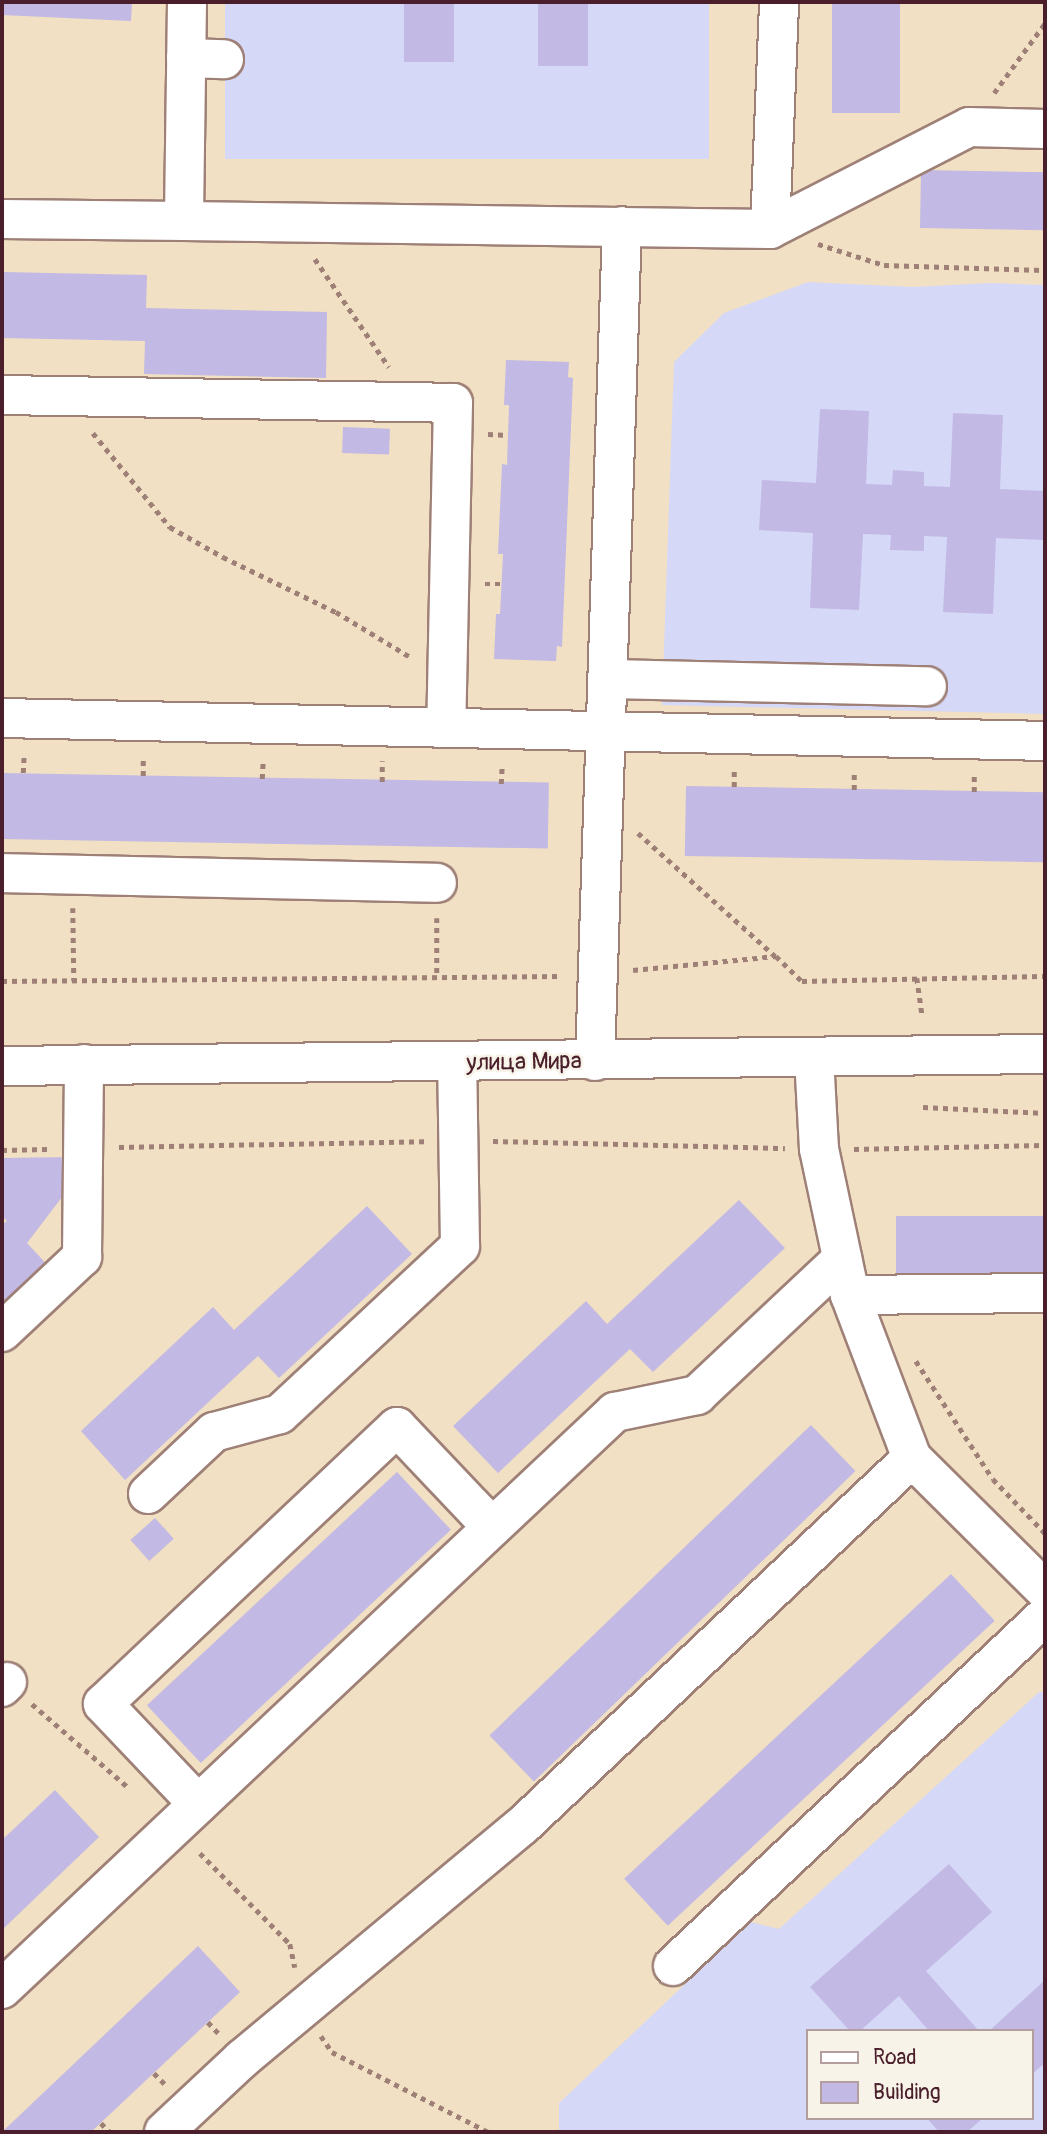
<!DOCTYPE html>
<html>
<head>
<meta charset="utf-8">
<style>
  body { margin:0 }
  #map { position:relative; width:1047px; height:2134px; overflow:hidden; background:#f1e0c3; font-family:Pangolin,sans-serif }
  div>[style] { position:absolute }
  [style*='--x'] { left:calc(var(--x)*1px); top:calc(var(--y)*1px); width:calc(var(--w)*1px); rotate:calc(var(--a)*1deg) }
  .built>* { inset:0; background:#d6d8f8; transform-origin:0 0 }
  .building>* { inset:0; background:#c2b9e4; transform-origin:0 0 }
  .path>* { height:4.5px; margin-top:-2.25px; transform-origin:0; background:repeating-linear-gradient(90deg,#9e8077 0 5px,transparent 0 10px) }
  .roads { filter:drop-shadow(2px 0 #9e8077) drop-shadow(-2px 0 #9e8077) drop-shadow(0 2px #9e8077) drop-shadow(0 -2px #9e8077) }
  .minor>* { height:38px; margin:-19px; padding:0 19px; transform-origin:19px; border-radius:19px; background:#fff }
  .major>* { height:38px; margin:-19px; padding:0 19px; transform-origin:19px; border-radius:19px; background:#fff }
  span { translate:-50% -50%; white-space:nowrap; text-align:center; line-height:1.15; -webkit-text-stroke:5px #f7f3e8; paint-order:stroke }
  .street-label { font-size:24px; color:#4a1f2b }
  .frame { position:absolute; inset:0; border:4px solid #4a1f2b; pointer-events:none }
  .legend { position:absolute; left:806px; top:2029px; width:228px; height:91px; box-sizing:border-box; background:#f7f3e8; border:2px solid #b29e9c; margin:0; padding:9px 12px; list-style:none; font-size:21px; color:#4a1f2b }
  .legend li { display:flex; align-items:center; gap:14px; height:35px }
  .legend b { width:35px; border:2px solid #b29e9c }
</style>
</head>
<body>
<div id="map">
  <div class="built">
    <div style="left:225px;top:2px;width:484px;height:157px"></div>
    <div style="clip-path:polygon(808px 282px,913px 287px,990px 283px,1045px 285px,1045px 714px,662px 705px,674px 362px,724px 313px)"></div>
    <div style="clip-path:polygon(evenodd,1039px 1692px,1045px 1692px,1045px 2132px,559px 2132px,559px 2103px,751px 1922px,779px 1929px,1039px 1692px,807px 2031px,1031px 2031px,1031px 2118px,807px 2118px,807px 2031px)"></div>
  </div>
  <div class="building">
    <div style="clip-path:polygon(2px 2px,132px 2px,131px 21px,2px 15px)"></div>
    <div style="left:404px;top:2px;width:50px;height:60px"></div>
    <div style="left:538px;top:2px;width:50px;height:64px"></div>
    <div style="left:832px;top:2px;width:68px;height:111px"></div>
    <div style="left:921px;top:170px;width:124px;height:58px;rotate:1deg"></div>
    <div style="clip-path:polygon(2px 272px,147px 275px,146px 308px,327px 312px,326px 378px,144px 374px,145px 341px,2px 338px)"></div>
    <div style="clip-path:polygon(506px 360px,569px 362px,568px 377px,573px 378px,562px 647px,557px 646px,556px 661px,494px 659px,496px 614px,500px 614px,503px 554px,498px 554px,502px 464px,507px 465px,509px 405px,504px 405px)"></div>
    <div style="clip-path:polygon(820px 409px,869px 411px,866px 484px,892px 485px,893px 470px,924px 472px,924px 486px,950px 487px,953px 413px,1003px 415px,1000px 489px,1045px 491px,1045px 540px,996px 538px,993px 614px,943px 612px,947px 537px,924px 536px,924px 551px,890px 550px,891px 535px,863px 534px,859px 610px,810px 608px,813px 533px,759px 530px,762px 480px,816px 483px)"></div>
    <div style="left:343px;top:427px;width:47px;height:26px;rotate:2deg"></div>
    <div style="left:2px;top:773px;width:547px;height:66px;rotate:1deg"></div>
    <div style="left:686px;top:786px;width:359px;height:70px;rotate:1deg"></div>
    <div style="clip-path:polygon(76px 1157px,66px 1192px,27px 1243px,52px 1270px,2px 1316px,2px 1225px,7px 1221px,2px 1216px,2px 1158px)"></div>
    <div style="clip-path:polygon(739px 1200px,785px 1248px,653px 1372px,630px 1349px,498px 1473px,453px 1426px,586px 1301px,607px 1324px)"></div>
    <div style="clip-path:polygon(367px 1206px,412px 1254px,279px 1378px,258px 1356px,125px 1480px,81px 1431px,213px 1307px,234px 1330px)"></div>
    <div style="left:1045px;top:1216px;width:63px;height:149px;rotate:90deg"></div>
    <div style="left:811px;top:1425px;width:64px;height:447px;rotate:46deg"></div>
    <div style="left:397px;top:1472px;width:79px;height:342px;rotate:47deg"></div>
    <div style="left:155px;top:1518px;width:28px;height:33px;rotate:48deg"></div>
    <div style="left:951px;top:1574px;width:64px;height:447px;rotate:47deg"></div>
    <div style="clip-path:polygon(55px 1790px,99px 1837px,2px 1930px,2px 1840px)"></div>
    <div style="clip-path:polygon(949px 1864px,992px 1912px,926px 1971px,979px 2031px,929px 2031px,899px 1996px,860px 2031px,850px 2031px,810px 1987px)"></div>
    <div style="clip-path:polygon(198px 1946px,240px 1992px,91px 2132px,2px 2132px)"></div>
    <div style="clip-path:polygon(1045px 1980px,1045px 2063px,1031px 2075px,1031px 2031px,989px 2031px)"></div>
    <div style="clip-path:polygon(927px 2118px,983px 2118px,967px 2132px,939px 2132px)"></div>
  </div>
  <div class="path">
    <div style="--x:994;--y:93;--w:87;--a:-53.9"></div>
    <div style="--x:818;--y:244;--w:69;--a:17.7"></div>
    <div style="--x:884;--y:265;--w:161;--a:1.8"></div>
    <div style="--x:315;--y:259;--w:131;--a:55.6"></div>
    <div style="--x:93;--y:433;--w:122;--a:50.7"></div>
    <div style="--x:170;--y:527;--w:61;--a:29.5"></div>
    <div style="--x:223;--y:557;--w:126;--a:26"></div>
    <div style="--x:336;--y:612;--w:89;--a:31.2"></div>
    <div style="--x:488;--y:434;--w:20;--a:3"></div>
    <div style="--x:485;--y:584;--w:17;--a:0"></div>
    <div style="--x:23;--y:773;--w:20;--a:-87"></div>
    <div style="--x:143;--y:776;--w:20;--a:-90"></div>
    <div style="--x:262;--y:779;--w:20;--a:-87"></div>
    <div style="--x:382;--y:782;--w:21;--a:-90"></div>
    <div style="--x:501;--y:784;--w:20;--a:-87"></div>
    <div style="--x:734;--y:787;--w:17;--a:-90"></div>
    <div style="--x:854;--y:790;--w:17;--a:-90"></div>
    <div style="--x:974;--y:792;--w:16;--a:-90"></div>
    <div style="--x:638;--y:833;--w:184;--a:41.9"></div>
    <div style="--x:73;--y:908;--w:73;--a:89.2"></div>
    <div style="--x:437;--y:918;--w:59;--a:90"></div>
    <div style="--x:633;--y:970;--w:144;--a:-5.6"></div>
    <div style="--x:776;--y:956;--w:36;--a:44"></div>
    <div style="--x:802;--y:981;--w:243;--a:-1.2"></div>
    <div style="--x:917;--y:978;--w:36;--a:82"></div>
    <div style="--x:2;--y:981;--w:560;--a:-0.51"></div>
    <div style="--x:923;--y:1107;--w:122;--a:2.8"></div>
    <div style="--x:493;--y:1141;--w:292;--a:1.4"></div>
    <div style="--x:119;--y:1147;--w:306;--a:-1.1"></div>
    <div style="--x:854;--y:1149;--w:191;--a:-1.2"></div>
    <div style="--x:2;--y:1150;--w:45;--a:-1.3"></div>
    <div style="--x:916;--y:1361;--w:141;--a:56.9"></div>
    <div style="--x:993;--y:1479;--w:75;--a:46.1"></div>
    <div style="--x:32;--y:1704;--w:128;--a:40.9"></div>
    <div style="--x:200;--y:1853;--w:128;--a:45.3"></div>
    <div style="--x:290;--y:1944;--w:24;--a:78"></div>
    <div style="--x:208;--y:2022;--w:16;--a:47"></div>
    <div style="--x:321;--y:2036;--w:19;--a:55"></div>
    <div style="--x:332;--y:2052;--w:175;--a:27.1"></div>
    <div style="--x:154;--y:2073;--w:17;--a:45"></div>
    <div style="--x:101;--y:2123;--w:13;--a:45"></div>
  </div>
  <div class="roads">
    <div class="minor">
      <div style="--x:187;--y:2;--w:219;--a:90.8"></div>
      <div style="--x:184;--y:221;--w:586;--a:0.78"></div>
      <div style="--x:770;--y:229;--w:227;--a:-87.7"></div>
      <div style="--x:186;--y:58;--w:38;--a:2"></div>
      <div style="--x:2;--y:219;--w:182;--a:0.6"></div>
      <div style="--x:770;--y:229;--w:224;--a:-27.1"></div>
      <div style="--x:969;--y:127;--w:76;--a:1.5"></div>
      <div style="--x:2;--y:395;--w:451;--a:1"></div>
      <div style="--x:453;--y:403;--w:325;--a:91.2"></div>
      <div style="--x:608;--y:679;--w:319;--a:1.3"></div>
      <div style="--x:2;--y:718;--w:1043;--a:1.26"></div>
      <div style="--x:2;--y:873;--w:435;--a:1.3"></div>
      <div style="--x:814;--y:1057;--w:92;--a:86.9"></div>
      <div style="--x:819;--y:1149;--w:149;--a:78"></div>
      <div style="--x:850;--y:1295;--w:174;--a:69.2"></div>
      <div style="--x:912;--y:1458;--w:187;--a:44.8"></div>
      <div style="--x:595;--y:1061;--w:835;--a:-88.15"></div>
      <div style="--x:850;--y:1295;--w:195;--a:-0.6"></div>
      <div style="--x:2;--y:1332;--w:110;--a:-43.2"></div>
      <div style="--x:82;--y:1257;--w:193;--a:-89.4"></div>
      <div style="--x:148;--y:1494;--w:91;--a:-43.2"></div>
      <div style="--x:214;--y:1432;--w:68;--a:-15.3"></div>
      <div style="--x:280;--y:1414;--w:246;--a:-43"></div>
      <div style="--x:460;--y:1246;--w:183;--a:-90.9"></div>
      <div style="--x:2;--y:1687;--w:7;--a:-45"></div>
      <div style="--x:198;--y:1804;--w:138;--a:-133.5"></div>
      <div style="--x:103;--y:1704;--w:404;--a:-43.3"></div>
      <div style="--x:397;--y:1427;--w:138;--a:46.5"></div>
      <div style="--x:673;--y:1966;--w:511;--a:-43.25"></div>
      <div style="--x:2;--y:1989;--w:842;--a:-43.27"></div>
      <div style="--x:615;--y:1412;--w:84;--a:-11.7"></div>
      <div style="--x:697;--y:1395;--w:199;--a:-43.2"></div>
      <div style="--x:164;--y:2132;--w:107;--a:-43.1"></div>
      <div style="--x:242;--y:2059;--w:364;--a:-39.8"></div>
      <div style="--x:522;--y:1826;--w:536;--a:-43.34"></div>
    </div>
    <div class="major">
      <div style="--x:2;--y:1066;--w:1043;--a:-0.66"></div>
    </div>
  </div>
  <div class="street-label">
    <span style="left:524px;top:1062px;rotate:-1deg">улица Мира</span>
  </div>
  <div class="frame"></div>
  <ul class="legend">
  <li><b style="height:9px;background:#fff"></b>Road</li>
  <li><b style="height:19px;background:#c2b9e4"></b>Building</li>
  </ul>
</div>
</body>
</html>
